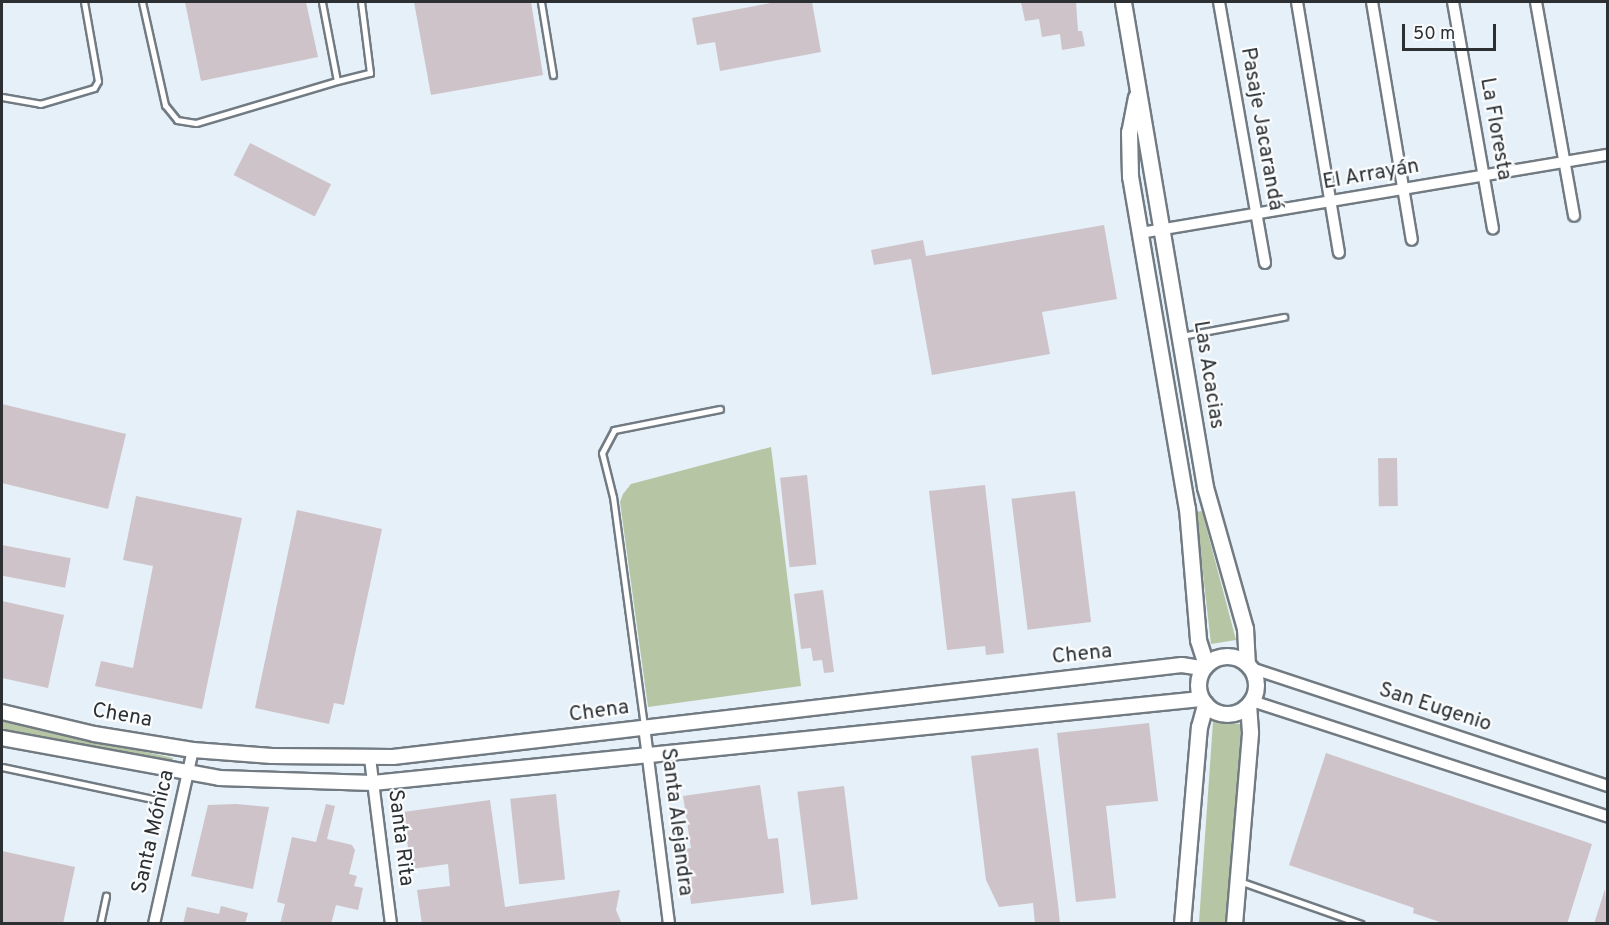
<!DOCTYPE html>
<html>
<head>
<meta charset="utf-8">
<style>
  body { margin:0 }
  #map { position:relative; width:1609px; height:925px; overflow:hidden; background:#e6f0f8; font-family:Overpass,sans-serif }
  div>[style] { position:absolute }
  [style*='--x'] { left:calc(var(--x)*1px); top:calc(var(--y)*1px); width:calc(var(--w)*1px); rotate:calc(var(--a)*1deg) }
  .green>* { inset:0; background:#b6c6a5; transform-origin:0 0 }
  .building>* { inset:0; background:#cec3c8; transform-origin:0 0 }
  .roads { filter:drop-shadow(2px 0 #727b82) drop-shadow(-2px 0 #727b82) drop-shadow(0 2px #727b82) drop-shadow(0 -2px #727b82) }
  .service>* { height:5px; margin:-2.5px; padding:0 2.5px; transform-origin:2.5px; border-radius:2.5px; background:#fff }
  .minor>* { height:10px; margin:-5px; padding:0 5px; transform-origin:5px; border-radius:5px; background:#fff }
  .tertiary>* { height:14px; margin:-7px; padding:0 7px; transform-origin:7px; border-radius:7px; background:#fff }
  .secondary>* { height:15px; margin:-7.5px; padding:0 7.5px; transform-origin:7.5px; border-radius:7.5px; background:#fff }
  .secondary>.ring { margin:-7.5px; padding:0; box-sizing:content-box; background:none; border:15px solid #fff; border-radius:50% }
  span { translate:-50% -50%; white-space:nowrap; text-align:center; line-height:1.15; -webkit-text-stroke:4.5px #fafcfd; paint-order:stroke }
  .street-label { font-size:21px; color:#2c3033 }
  .frame { position:absolute; inset:0; border:3px solid #2c3033; pointer-events:none }
  .scale { position:absolute; left:1402px; top:24px; width:94px; height:27px; box-sizing:border-box; border:3px solid #2c3033; border-top:0; padding-left:8px; font-size:18px; line-height:21px; white-space:nowrap; color:#2c3033; -webkit-text-stroke:4px #fafcfd; paint-order:stroke }
</style>
</head>
<body>
<div id="map">
  <div class="green">
    <div style="clip-path:polygon(771px 447px,801px 686px,648px 707px,620px 502px,623px 494px,631px 484px)"></div>
    <div style="clip-path:polygon(1202px 511px,1236px 640px,1211px 644px,1196px 512px)"></div>
    <div style="clip-path:polygon(2px 720px,173px 758px,171px 767px,2px 732px)"></div>
    <div style="left:1213px;top:722px;width:29px;height:203px;rotate:4deg"></div>
  </div>
  <div class="building">
    <div style="clip-path:polygon(185px 2px,306px 2px,318px 57px,201px 81px)"></div>
    <div style="clip-path:polygon(414px 2px,531px 2px,543px 75px,431px 95px)"></div>
    <div style="clip-path:polygon(776px 2px,812px 2px,821px 52px,720px 71px,715px 42px,697px 45px,692px 18px)"></div>
    <div style="clip-path:polygon(1021px 2px,1076px 2px,1078px 31px,1082px 31px,1085px 46px,1062px 50px,1060px 34px,1042px 37px,1039px 19px,1025px 21px)"></div>
    <div style="left:250px;top:143px;width:91px;height:36px;rotate:27deg"></div>
    <div style="clip-path:polygon(1104px 225px,1117px 299px,1042px 312px,1050px 354px,932px 375px,911px 259px,874px 265px,871px 250px,923px 240px,926px 256px)"></div>
    <div style="clip-path:polygon(2px 404px,126px 434px,108px 509px,2px 483px)"></div>
    <div style="left:1397px;top:458px;width:48px;height:19px;rotate:89deg"></div>
    <div style="left:807px;top:475px;width:90px;height:27px;rotate:84deg"></div>
    <div style="clip-path:polygon(985px 485px,1004px 653px,986px 655px,985px 646px,947px 650px,929px 491px)"></div>
    <div style="left:1075px;top:491px;width:132px;height:64px;rotate:83deg"></div>
    <div style="clip-path:polygon(136px 496px,242px 518px,202px 709px,95px 686px,101px 661px,133px 668px,153px 566px,123px 560px)"></div>
    <div style="clip-path:polygon(297px 510px,382px 529px,344px 705px,334px 703px,329px 724px,255px 708px)"></div>
    <div style="left:2px;top:545px;width:70px;height:30px;rotate:11deg"></div>
    <div style="clip-path:polygon(823px 590px,834px 672px,824px 673px,822px 660px,813px 661px,811px 648px,801px 649px,794px 594px)"></div>
    <div style="clip-path:polygon(2px 601px,64px 615px,48px 688px,2px 678px)"></div>
    <div style="clip-path:polygon(1149px 723px,1158px 801px,1106px 806px,1116px 898px,1076px 902px,1057px 733px)"></div>
    <div style="clip-path:polygon(1038px 748px,1058px 904px,1060px 924px,1035px 924px,1033px 903px,999px 907px,986px 880px,971px 756px)"></div>
    <div style="clip-path:polygon(1326px 753px,1592px 844px,1567px 924px,1446px 924px,1413px 913px,1414px 908px,1289px 865px)"></div>
    <div style="clip-path:polygon(760px 785px,768px 839px,778px 838px,784px 893px,691px 904px,685px 849px,691px 848px,683px 796px)"></div>
    <div style="left:844px;top:786px;width:114px;height:47px;rotate:83deg"></div>
    <div style="left:556px;top:794px;width:86px;height:46px;rotate:84deg"></div>
    <div style="clip-path:polygon(490px 800px,505px 907px,620px 890px,616px 910px,622px 924px,422px 924px,417px 890px,450px 886px,448px 864px,411px 869px,403px 812px)"></div>
    <div style="clip-path:polygon(236px 804px,269px 807px,253px 889px,191px 876px,208px 805px)"></div>
    <div style="clip-path:polygon(326px 804px,335px 806px,327px 839px,352px 845px,355px 850px,349px 874px,357px 876px,354px 886px,363px 888px,358px 910px,336px 905px,331px 924px,280px 924px,285px 904px,277px 902px,292px 837px,316px 842px)"></div>
    <div style="clip-path:polygon(2px 851px,75px 867px,63px 924px,2px 924px)"></div>
    <div style="clip-path:polygon(1605px 889px,1608px 924px,1594px 924px)"></div>
    <div style="clip-path:polygon(221px 906px,248px 913px,245px 924px,183px 924px,187px 907px,219px 914px)"></div>
  </div>
  <div class="roads">
    <div class="service">
      <div style="--x:142;--y:2;--w:106;--a:77.4"></div>
      <div style="--x:165;--y:105;--w:19;--a:51"></div>
      <div style="--x:177;--y:120;--w:19;--a:9"></div>
      <div style="--x:196;--y:123;--w:147;--a:-16.6"></div>
      <div style="--x:337;--y:81;--w:80;--a:-100.8"></div>
      <div style="--x:541;--y:2;--w:74;--a:80.7"></div>
      <div style="--x:337;--y:81;--w:34;--a:-14"></div>
      <div style="--x:370;--y:73;--w:72;--a:-97.2"></div>
      <div style="--x:2;--y:97;--w:39;--a:10"></div>
      <div style="--x:40;--y:104;--w:56;--a:-16.5"></div>
      <div style="--x:94;--y:88;--w:8;--a:-60"></div>
      <div style="--x:98;--y:81;--w:80;--a:-100"></div>
      <div style="--x:1181;--y:336;--w:105;--a:-10.5"></div>
      <div style="--x:644;--y:726;--w:231;--a:-97.7"></div>
      <div style="--x:613;--y:497;--w:45;--a:-104"></div>
      <div style="--x:602;--y:453;--w:26;--a:-62"></div>
      <div style="--x:614;--y:430;--w:108;--a:-11.2"></div>
      <div style="--x:2;--y:767;--w:154;--a:12"></div>
      <div style="--x:1239;--y:881;--w:129;--a:19.4"></div>
      <div style="--x:100;--y:924;--w:29;--a:-78"></div>
    </div>
    <div class="minor">
      <div style="--x:1219;--y:2;--w:265;--a:80"></div>
      <div style="--x:1297;--y:2;--w:254;--a:80.5"></div>
      <div style="--x:1372;--y:2;--w:241;--a:80.5"></div>
      <div style="--x:1453;--y:2;--w:230;--a:80"></div>
      <div style="--x:1536;--y:2;--w:217;--a:79.9"></div>
      <div style="--x:1140;--y:233;--w:474;--a:-9.5"></div>
      <div style="--x:1251;--y:668;--w:376;--a:18.3"></div>
      <div style="--x:1252;--y:701;--w:374;--a:18"></div>
      <div style="--x:644;--y:726;--w:200;--a:82.8"></div>
      <div style="--x:370;--y:758;--w:167;--a:82.8"></div>
      <div style="--x:154;--y:924;--w:178;--a:-77.4"></div>
    </div>
    <div class="tertiary">
      <div style="--x:2;--y:712;--w:95;--a:13.4"></div>
      <div style="--x:94;--y:734;--w:100;--a:9.2"></div>
      <div style="--x:193;--y:750;--w:79;--a:4.3"></div>
      <div style="--x:272;--y:756;--w:121;--a:0.5"></div>
      <div style="--x:393;--y:757;--w:794;--a:-6.65"></div>
      <div style="--x:1182;--y:665;--w:20;--a:9"></div>
      <div style="--x:2;--y:738;--w:221;--a:10.4"></div>
      <div style="--x:219;--y:778;--w:154;--a:1.9"></div>
      <div style="--x:373;--y:783;--w:832;--a:-5.79"></div>
    </div>
    <div class="secondary">
      <div style="--x:1123;--y:2;--w:492;--a:80.4"></div>
      <div style="--x:1205;--y:487;--w:147;--a:74.2"></div>
      <div style="--x:1245;--y:628;--w:35;--a:87"></div>
      <div style="--x:1136;--y:97;--w:36;--a:101"></div>
      <div style="--x:1129;--y:132;--w:44;--a:88.7"></div>
      <div style="--x:1130;--y:176;--w:337;--a:80.3"></div>
      <div style="--x:1187;--y:508;--w:132;--a:85.2"></div>
      <div style="--x:1198;--y:640;--w:25;--a:72"></div>
      <div class="ring" style="left:1198px;top:656px;width:43px;height:43px"></div>
      <div style="--x:1182;--y:924;--w:198;--a:-85.1"></div>
      <div style="--x:1199;--y:727;--w:24;--a:-75"></div>
      <div style="--x:1234;--y:924;--w:193;--a:-85.2"></div>
      <div style="--x:1250;--y:732;--w:26;--a:-94"></div>
    </div>
  </div>
  <div class="street-label">
    <span style="left:1261px;top:129px;rotate:80deg">Pasaje Jacarandá</span>
    <span style="left:1495px;top:129px;rotate:80deg">La Floresta</span>
    <span style="left:1371px;top:175px;rotate:-10deg">El Arrayán</span>
    <span style="left:1208px;top:375px;rotate:81deg">Las Acacias</span>
    <span style="left:1082px;top:655px;rotate:-6deg">Chena</span>
    <span style="left:1435px;top:708px;rotate:18deg">San Eugenio</span>
    <span style="left:599px;top:712px;rotate:-8deg">Chena</span>
    <span style="left:122px;top:716px;rotate:10deg">Chena</span>
    <span style="left:676px;top:822px;rotate:83deg">Santa Alejandra</span>
    <span style="left:154px;top:832px;rotate:-77deg">Santa Mónica</span>
    <span style="left:400px;top:838px;rotate:83deg">Santa Rita</span>
  </div>
  <div class="frame"></div>
  <div class="scale">50 m</div>
</div>
</body>
</html>
